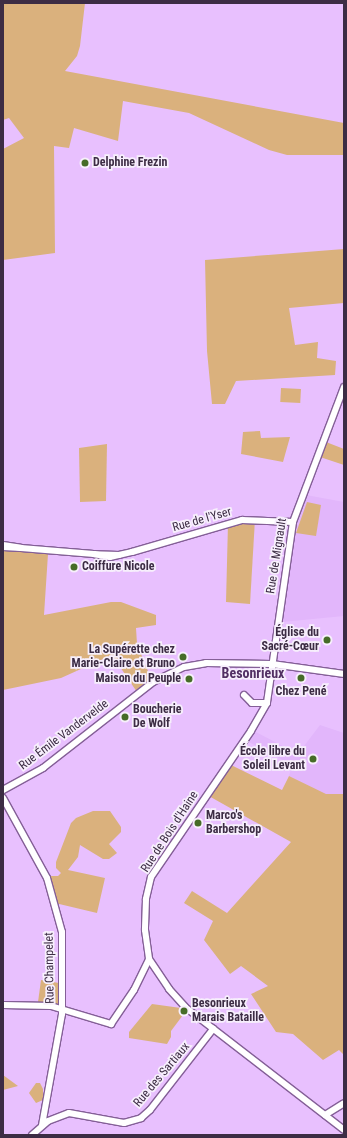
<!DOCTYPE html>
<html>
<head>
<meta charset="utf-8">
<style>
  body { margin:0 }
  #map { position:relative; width:347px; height:1138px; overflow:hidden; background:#e8c0fe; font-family:"Roboto Condensed",sans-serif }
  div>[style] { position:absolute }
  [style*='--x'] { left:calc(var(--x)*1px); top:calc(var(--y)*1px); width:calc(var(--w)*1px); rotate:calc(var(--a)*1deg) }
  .built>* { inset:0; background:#e2b6fb }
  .green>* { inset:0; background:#dab17d; transform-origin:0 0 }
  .roads { filter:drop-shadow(1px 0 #845f97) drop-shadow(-1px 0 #845f97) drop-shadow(0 1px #845f97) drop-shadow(0 -1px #845f97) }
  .minor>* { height:6px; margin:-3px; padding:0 3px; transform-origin:3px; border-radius:3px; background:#fff }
  .dots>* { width:11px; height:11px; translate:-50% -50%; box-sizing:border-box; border:2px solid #f7effc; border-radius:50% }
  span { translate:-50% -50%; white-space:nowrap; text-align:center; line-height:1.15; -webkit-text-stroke:3.5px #f7effc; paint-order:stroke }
  .poi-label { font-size:12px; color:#3c2c44; font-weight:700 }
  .left { translate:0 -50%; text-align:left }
  .right { translate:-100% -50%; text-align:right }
  .street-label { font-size:12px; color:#3c2c44 }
  .quarter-label { font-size:14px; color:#522f63; font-weight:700 }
  .frame { position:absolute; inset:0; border:4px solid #3c2c44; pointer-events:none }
</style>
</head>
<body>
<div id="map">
  <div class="built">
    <div style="clip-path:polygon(306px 495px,344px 502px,344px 616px,282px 622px,296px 522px)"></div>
    <div style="clip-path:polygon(320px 725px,344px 733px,344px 794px,326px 795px,289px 776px,292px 765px,245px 740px,252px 730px,298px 754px)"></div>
  </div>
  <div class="green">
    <div style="clip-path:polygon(3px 3px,85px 3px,80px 46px,77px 56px,65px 71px,344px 123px,344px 155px,287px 155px,269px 150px,189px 113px,123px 101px,118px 141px,74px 128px,69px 148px,54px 146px,55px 253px,3px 260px,3px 149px,24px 138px,9px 118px,3px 120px)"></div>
    <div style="clip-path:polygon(344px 249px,344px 303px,289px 308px,295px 345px,318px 342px,317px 358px,336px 361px,335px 375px,236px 381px,225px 404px,212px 404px,207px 351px,205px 260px)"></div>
    <div style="left:281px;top:388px;width:20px;height:14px;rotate:3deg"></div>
    <div style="clip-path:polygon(260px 431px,261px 438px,290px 437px,283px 462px,241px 454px,243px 432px)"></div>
    <div style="clip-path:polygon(326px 442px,344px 449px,344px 465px,320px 457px)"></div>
    <div style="clip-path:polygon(107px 444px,106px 501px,80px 502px,79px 448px)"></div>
    <div style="clip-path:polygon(307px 502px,321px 505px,316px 536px,296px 533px)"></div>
    <div style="clip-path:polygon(255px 519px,250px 604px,226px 602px,228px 523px)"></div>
    <div style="clip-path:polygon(3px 548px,48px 554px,44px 615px,111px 602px,121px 602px,156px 615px,156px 625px,136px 628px,137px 644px,152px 681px,137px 692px,112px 655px,61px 678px,3px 690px)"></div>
    <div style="clip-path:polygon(229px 764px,282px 790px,289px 776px,326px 794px,344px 794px,344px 1055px,339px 1050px,323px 1060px,293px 1034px,276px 1032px,251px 994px,268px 986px,241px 966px,230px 974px,204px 940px,213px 921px,184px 903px,192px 891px,227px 913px,291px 842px,207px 795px)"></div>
    <div style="clip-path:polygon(93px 811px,110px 811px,121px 827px,121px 832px,109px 844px,117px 853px,109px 859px,103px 859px,80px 845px,78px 857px,68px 870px,105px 878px,97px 913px,55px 903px,45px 876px,58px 876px,61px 873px,56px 868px,56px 862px,71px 823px,76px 818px)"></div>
    <div style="clip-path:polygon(41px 980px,59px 983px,59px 1005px,38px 1002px)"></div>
    <div style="clip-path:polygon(152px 1004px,181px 1008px,183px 1011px,183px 1015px,171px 1031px,171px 1037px,167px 1044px,129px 1038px,129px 1032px)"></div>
    <div style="clip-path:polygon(3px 1075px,18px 1086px,3px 1090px)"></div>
    <div style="clip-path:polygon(36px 1083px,40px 1083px,43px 1089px,43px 1100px,36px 1103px,29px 1093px)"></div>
  </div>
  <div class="roads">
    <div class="minor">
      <div style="--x:344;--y:387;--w:144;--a:110.7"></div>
      <div style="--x:293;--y:522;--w:183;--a:98.2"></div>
      <div style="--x:267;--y:703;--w:32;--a:120"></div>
      <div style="--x:251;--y:731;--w:177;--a:124.4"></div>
      <div style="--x:151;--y:877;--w:23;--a:103"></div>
      <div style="--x:146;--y:899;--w:31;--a:92"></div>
      <div style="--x:145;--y:930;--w:29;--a:82"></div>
      <div style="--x:149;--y:959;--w:36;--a:56"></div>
      <div style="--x:169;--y:989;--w:24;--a:48"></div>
      <div style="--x:185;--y:1007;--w:201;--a:37.7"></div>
      <div style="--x:3;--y:545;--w:18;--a:9"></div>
      <div style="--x:21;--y:548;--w:18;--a:-177"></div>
      <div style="--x:21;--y:548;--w:73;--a:4.7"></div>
      <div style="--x:119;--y:555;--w:25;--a:-178"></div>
      <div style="--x:94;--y:554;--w:16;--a:11"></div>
      <div style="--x:110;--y:557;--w:23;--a:-13"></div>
      <div style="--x:132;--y:552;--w:115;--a:-16.2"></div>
      <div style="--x:242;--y:520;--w:51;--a:2.2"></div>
      <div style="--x:244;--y:695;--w:11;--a:45"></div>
      <div style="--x:252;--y:703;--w:15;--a:0"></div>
      <div style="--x:3;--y:790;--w:46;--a:-28.8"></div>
      <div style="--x:43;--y:768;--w:140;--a:-38"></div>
      <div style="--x:153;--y:682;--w:34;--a:-26"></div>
      <div style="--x:184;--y:667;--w:22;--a:-10"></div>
      <div style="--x:206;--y:663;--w:66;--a:0.9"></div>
      <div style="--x:272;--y:664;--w:73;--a:7.9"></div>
      <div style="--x:3;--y:798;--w:91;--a:61.2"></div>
      <div style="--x:47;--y:878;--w:56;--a:74.5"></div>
      <div style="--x:62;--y:932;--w:82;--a:90"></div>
      <div style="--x:62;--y:1014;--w:113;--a:100.2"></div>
      <div style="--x:3;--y:1005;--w:48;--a:1.2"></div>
      <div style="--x:51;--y:1006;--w:63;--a:16.7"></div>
      <div style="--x:111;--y:1024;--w:41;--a:-55.9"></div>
      <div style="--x:134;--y:990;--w:34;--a:-64"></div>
      <div style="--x:325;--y:1115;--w:22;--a:-32"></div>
      <div style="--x:32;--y:1135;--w:21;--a:-41"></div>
      <div style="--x:48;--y:1121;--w:22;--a:-21"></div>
      <div style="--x:69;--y:1113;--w:56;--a:10.3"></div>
      <div style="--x:124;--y:1123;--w:18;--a:-16"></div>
      <div style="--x:141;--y:1118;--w:12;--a:-42"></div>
      <div style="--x:150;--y:1110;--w:103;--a:-52.1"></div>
    </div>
  </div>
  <div class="dots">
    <div style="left:85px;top:163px;background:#466c27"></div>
    <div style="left:74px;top:567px;background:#466c27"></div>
    <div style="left:327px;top:640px;background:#466c27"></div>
    <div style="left:183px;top:657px;background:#466c27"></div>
    <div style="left:301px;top:678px;background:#466c27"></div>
    <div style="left:189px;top:679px;background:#466c27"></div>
    <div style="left:125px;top:717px;background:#466c27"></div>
    <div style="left:313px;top:759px;background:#466c27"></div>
    <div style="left:198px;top:823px;background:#466c27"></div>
    <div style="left:184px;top:1011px;background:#466c27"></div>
  </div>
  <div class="poi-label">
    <span class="left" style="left:93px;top:163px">Delphine Frezin</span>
    <span class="left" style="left:82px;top:567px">Coiffure Nicole</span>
    <span class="right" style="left:319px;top:640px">Église du<br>Sacré-Cœur</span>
    <span class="right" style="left:175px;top:657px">La Supérette chez<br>Marie-Claire et Bruno</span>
    <span class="right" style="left:181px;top:679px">Maison du Peuple</span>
    <span style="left:301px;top:692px">Chez Pené</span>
    <span class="left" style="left:133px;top:717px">Boucherie<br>De Wolf</span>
    <span class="right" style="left:305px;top:759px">École libre du<br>Soleil Levant</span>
    <span class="left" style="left:206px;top:823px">Marco's<br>Barbershop</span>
    <span class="left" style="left:192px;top:1011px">Besonrieux<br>Marais Bataille</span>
  </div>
  <div class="street-label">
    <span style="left:202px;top:520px;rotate:-16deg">Rue de l'Yser</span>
    <span style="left:277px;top:556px;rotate:-81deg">Rue de Mignault</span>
    <span style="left:64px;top:735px;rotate:-37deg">Rue Émile Vandervelde</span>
    <span style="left:170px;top:832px;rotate:-57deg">Rue de Bois d'Haine</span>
    <span style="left:50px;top:968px;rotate:-91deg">Rue Champelet</span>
    <span style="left:162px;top:1075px;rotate:-50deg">Rue des Sartiaux</span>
  </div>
  <div class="quarter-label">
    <span style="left:253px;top:673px">Besonrieux</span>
  </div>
  <div class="frame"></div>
</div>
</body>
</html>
